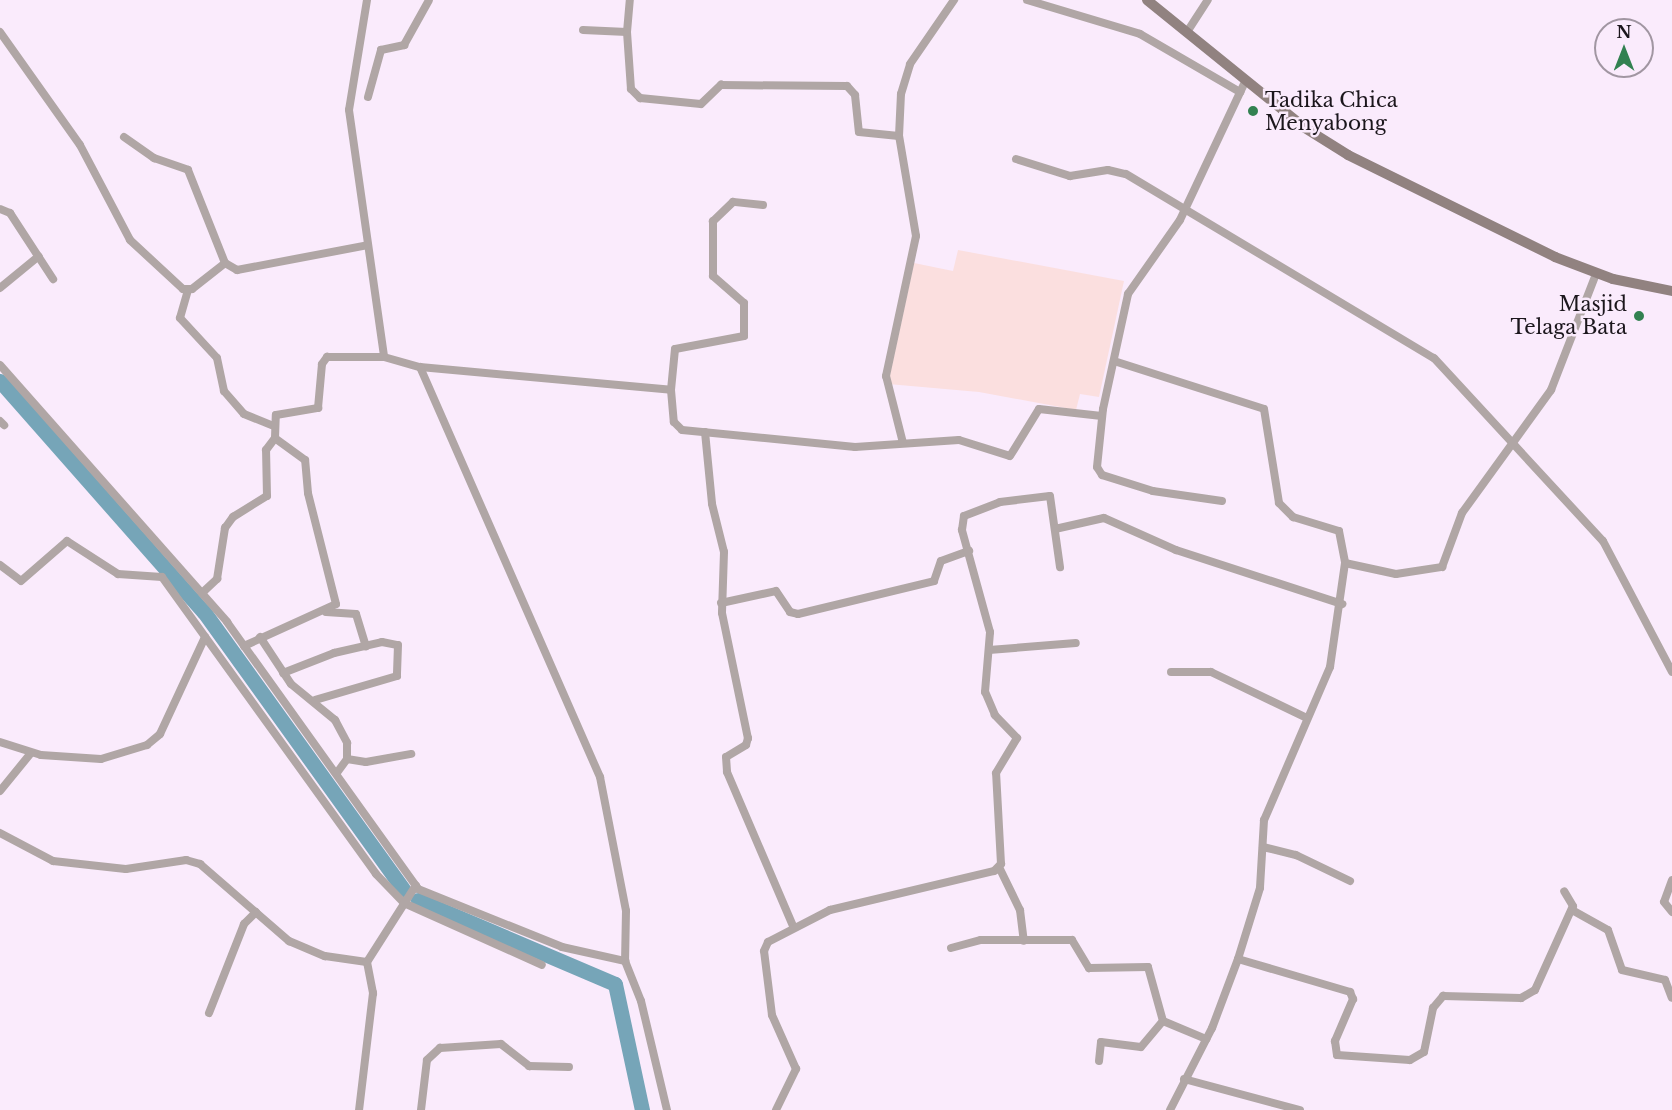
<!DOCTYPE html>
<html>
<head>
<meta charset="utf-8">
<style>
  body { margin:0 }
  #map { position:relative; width:1672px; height:1110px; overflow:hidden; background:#faebfc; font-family:"Libre Baskerville",serif }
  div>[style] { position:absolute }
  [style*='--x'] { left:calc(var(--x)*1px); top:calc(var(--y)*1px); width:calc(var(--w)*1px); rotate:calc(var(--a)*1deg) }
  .education>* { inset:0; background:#fbdfdf }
  .river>* { height:15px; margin:-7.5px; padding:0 7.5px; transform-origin:7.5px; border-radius:7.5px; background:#76a5b8 }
  .street>* { height:8px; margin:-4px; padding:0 4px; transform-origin:4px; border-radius:4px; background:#b0a6a5 }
  .secondary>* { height:10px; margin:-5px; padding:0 5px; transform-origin:5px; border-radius:5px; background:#918280 }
  .dots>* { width:16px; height:16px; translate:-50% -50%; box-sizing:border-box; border:3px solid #faebfc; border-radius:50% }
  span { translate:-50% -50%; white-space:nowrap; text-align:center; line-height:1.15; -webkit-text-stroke:5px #faebfc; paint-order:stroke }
  .poi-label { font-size:20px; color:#1b161c }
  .left { translate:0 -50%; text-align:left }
  .right { translate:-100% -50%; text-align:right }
  .north { position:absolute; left:1594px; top:18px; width:60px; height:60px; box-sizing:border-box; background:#faebfc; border:2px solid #a196a2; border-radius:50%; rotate:0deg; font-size:16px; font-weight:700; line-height:24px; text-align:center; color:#1b161c }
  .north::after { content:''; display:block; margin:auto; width:21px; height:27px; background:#328151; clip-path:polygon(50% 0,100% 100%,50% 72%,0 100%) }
</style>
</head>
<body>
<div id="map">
  <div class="education">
    <div style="clip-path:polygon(958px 250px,1124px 281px,1099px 397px,1080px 394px,1076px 410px,979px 392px,888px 384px,914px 263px,953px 271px)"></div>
  </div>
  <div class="river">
    <div style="--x:0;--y:381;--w:308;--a:48.6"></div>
    <div style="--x:204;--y:612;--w:341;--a:54.3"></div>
    <div style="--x:418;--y:900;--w:214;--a:23.1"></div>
    <div style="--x:615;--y:984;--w:129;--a:77.9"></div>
  </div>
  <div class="street">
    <div style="--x:367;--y:0;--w:111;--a:99.3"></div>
    <div style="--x:349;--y:110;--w:249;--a:81.9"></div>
    <div style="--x:384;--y:357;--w:37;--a:16"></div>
    <div style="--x:420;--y:367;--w:252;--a:5.2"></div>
    <div style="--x:1027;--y:0;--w:118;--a:16.7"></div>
    <div style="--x:1140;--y:34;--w:116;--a:30.1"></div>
    <div style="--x:583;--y:30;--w:44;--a:2.6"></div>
    <div style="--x:627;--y:32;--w:57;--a:86"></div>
    <div style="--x:631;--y:89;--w:13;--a:45"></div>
    <div style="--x:640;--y:98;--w:61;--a:5.6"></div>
    <div style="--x:701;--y:104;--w:28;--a:-44"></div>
    <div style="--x:721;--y:85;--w:126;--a:0.5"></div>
    <div style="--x:847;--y:86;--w:12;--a:48"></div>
    <div style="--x:855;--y:95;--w:37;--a:84"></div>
    <div style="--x:859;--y:132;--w:40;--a:5.7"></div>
    <div style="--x:0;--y:32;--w:138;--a:54.7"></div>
    <div style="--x:80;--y:145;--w:107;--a:62.2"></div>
    <div style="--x:130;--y:240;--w:72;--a:42.8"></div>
    <div style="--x:183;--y:289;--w:9;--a:0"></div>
    <div style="--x:192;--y:289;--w:42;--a:-38.2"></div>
    <div style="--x:225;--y:263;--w:14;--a:30"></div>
    <div style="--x:237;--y:270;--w:133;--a:-10.8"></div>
    <div style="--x:627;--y:32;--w:32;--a:-85"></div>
    <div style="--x:1187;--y:32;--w:38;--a:-57"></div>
    <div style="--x:368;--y:97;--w:49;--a:-74.5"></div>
    <div style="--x:381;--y:50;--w:24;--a:-12"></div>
    <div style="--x:404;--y:45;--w:51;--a:-60.9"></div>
    <div style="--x:124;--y:137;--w:37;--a:35"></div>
    <div style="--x:154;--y:158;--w:36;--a:19"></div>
    <div style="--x:188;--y:170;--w:100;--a:68.3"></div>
    <div style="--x:1016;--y:159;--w:57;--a:17.5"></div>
    <div style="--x:1070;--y:176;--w:38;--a:-9"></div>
    <div style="--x:1108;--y:170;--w:18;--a:13"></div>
    <div style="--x:1126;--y:174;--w:359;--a:30.9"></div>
    <div style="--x:1434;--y:358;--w:249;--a:47.3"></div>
    <div style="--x:1603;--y:541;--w:148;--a:62.2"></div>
    <div style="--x:763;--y:205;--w:30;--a:-174"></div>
    <div style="--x:733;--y:202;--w:28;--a:136"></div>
    <div style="--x:713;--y:221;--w:55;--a:90"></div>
    <div style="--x:713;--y:276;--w:41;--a:41.1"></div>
    <div style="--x:744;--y:303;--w:33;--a:90"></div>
    <div style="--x:744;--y:336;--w:70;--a:169.3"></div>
    <div style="--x:675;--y:349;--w:41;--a:95.6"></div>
    <div style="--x:671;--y:390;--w:32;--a:85"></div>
    <div style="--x:674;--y:422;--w:11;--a:45"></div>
    <div style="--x:682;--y:430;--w:174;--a:5.6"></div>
    <div style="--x:855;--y:447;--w:104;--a:-3.9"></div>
    <div style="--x:959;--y:440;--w:53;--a:17.4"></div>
    <div style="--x:1010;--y:456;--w:55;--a:-58.3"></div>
    <div style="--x:1039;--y:409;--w:63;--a:6.3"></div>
    <div style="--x:0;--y:209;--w:11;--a:22"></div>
    <div style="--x:10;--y:213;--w:79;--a:56.9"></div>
    <div style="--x:0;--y:288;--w:50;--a:-39.4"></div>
    <div style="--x:188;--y:290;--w:29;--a:106"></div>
    <div style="--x:180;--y:318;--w:54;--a:47.2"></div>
    <div style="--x:217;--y:358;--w:34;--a:78"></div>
    <div style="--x:224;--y:391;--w:30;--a:49"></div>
    <div style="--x:244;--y:414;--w:31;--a:22"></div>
    <div style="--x:1114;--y:361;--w:157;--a:17.7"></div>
    <div style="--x:1264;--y:409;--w:95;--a:80.9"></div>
    <div style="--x:1279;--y:503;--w:20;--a:45"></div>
    <div style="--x:1293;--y:517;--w:48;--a:16.9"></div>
    <div style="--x:1339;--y:531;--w:33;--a:79"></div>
    <div style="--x:1345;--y:563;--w:105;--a:98.2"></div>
    <div style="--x:1330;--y:667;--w:167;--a:113.3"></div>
    <div style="--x:1264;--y:820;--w:68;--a:93.4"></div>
    <div style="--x:1260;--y:888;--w:74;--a:107.2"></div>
    <div style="--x:1238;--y:959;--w:74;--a:110.6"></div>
    <div style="--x:1212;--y:1028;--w:92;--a:117.1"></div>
    <div style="--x:0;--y:365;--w:343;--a:48.5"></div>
    <div style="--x:227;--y:622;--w:328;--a:54.4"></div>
    <div style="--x:418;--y:889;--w:155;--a:21.9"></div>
    <div style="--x:562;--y:947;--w:65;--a:12.5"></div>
    <div style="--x:625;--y:961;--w:43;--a:68.2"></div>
    <div style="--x:641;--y:1001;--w:112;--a:76.6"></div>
    <div style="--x:420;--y:367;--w:448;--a:66.3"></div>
    <div style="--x:600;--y:777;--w:136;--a:79"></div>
    <div style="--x:626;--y:911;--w:50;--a:91.1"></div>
    <div style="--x:0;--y:421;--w:6;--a:45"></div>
    <div style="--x:705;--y:432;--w:72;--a:84.4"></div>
    <div style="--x:712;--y:504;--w:49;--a:76"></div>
    <div style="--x:724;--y:552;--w:61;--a:91.9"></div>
    <div style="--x:722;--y:613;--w:128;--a:78.3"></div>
    <div style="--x:748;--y:738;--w:7;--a:106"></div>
    <div style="--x:746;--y:745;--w:23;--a:149"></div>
    <div style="--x:726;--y:757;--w:15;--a:86"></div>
    <div style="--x:727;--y:772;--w:168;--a:66.8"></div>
    <div style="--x:903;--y:443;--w:69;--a:-104.2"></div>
    <div style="--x:886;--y:376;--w:143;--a:-77.9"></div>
    <div style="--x:916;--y:236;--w:101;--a:-99.6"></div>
    <div style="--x:899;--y:136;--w:42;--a:-87.3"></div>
    <div style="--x:901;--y:94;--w:31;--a:-73"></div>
    <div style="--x:910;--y:64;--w:78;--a:-55.5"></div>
    <div style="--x:1222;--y:501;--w:70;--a:-171.8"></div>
    <div style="--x:1153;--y:491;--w:53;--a:-162.6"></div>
    <div style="--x:1102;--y:475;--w:9;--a:-122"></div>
    <div style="--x:1097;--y:467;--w:58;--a:-84.1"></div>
    <div style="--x:1103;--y:409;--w:118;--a:-77.7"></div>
    <div style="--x:1128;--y:294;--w:90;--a:-54.9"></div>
    <div style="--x:1180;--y:220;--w:155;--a:-64.8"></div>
    <div style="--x:1055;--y:529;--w:50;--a:-12.7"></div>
    <div style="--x:1104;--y:518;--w:79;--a:24"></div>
    <div style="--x:1176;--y:550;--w:175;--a:18"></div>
    <div style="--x:1345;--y:563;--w:52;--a:12.2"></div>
    <div style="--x:1396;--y:574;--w:47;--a:-8.7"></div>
    <div style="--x:1442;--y:567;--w:58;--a:-69.7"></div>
    <div style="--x:1462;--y:513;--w:152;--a:-54.1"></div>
    <div style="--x:1551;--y:390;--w:124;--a:-68.8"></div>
    <div style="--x:0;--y:565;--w:26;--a:37"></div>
    <div style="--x:21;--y:581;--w:61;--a:-41"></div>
    <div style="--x:67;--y:541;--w:61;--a:32.9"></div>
    <div style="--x:118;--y:574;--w:44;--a:3.9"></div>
    <div style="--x:162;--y:577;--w:366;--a:54.2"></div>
    <div style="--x:376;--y:874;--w:40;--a:46"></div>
    <div style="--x:404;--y:903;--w:151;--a:24.2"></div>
    <div style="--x:202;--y:593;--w:21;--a:-43"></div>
    <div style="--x:217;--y:579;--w:52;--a:-81.1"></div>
    <div style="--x:225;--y:528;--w:14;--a:-54"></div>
    <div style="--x:233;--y:517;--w:40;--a:-32"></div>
    <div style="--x:267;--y:496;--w:46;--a:-91.2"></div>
    <div style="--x:266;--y:450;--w:15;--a:-53"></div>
    <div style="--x:721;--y:603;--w:56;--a:-12.3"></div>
    <div style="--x:776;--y:591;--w:25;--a:56"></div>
    <div style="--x:790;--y:612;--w:8;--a:14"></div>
    <div style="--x:798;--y:614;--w:140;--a:-13.6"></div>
    <div style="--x:934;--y:581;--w:21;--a:-71"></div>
    <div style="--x:941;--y:561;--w:30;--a:-20"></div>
    <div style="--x:326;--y:612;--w:30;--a:4"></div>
    <div style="--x:356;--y:614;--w:34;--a:73"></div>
    <div style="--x:260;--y:637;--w:56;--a:56.6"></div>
    <div style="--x:291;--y:684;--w:57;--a:39.3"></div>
    <div style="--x:335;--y:720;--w:26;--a:62"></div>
    <div style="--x:347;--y:743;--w:16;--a:90"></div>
    <div style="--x:347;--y:759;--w:17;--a:126"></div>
    <div style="--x:244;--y:646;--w:101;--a:-24.5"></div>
    <div style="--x:336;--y:604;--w:114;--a:-104.2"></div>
    <div style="--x:308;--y:493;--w:33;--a:-95"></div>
    <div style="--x:305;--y:460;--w:37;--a:-144"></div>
    <div style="--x:275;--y:438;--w:23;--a:-88"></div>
    <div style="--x:276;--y:415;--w:43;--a:-9.5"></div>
    <div style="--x:318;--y:408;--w:44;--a:-84.8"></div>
    <div style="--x:322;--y:364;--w:9;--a:-54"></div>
    <div style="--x:327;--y:357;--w:57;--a:0"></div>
    <div style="--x:989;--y:650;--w:87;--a:-4.6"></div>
    <div style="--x:1171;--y:672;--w:40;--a:0"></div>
    <div style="--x:1211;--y:672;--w:106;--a:25.6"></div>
    <div style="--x:283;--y:673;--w:55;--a:-21.4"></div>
    <div style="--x:334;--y:653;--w:49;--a:-12.9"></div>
    <div style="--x:382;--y:642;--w:16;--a:11"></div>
    <div style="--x:398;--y:645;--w:31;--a:92"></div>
    <div style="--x:397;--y:676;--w:85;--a:163.7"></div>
    <div style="--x:0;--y:742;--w:43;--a:17.6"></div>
    <div style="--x:41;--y:755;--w:60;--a:3.8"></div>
    <div style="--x:101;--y:759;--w:48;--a:-16.9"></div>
    <div style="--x:147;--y:745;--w:17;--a:-40"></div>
    <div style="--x:160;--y:734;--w:107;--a:-65.1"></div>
    <div style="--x:347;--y:759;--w:19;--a:9"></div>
    <div style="--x:366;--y:762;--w:46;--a:-10.1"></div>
    <div style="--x:0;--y:791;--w:49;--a:-50.8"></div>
    <div style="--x:0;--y:833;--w:60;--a:27.8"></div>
    <div style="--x:53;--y:861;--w:73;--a:6.3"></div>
    <div style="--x:126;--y:869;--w:61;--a:-8.5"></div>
    <div style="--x:186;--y:860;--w:15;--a:16"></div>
    <div style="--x:200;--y:864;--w:118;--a:40.9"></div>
    <div style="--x:289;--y:941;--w:39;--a:23"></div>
    <div style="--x:325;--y:956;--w:42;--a:8.1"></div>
    <div style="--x:367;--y:962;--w:32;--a:79"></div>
    <div style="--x:373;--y:993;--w:118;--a:96.8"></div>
    <div style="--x:1263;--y:847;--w:34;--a:14"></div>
    <div style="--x:1296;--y:855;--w:60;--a:25.7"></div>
    <div style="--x:999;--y:867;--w:48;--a:64"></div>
    <div style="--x:1020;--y:910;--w:31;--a:83"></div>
    <div style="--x:1672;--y:880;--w:23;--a:110"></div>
    <div style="--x:1664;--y:902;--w:13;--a:51"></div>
    <div style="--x:1572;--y:910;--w:41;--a:29.1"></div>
    <div style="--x:1608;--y:930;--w:42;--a:70.7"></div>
    <div style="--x:1622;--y:970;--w:44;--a:13.1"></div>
    <div style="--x:1665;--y:980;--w:19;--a:69"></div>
    <div style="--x:951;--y:948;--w:31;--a:-15"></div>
    <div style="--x:981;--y:940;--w:91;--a:0"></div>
    <div style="--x:1072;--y:940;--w:33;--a:59"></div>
    <div style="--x:1089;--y:968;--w:59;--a:-1"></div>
    <div style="--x:1148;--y:967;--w:56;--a:74.5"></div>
    <div style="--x:1163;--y:1021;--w:47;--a:22.7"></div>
    <div style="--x:1238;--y:959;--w:117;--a:16.4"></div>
    <div style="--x:1350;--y:992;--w:8;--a:67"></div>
    <div style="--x:1353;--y:999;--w:46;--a:113.2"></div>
    <div style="--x:1335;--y:1041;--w:14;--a:82"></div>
    <div style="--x:1337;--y:1055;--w:73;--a:3.9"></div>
    <div style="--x:1410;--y:1060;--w:16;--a:-30"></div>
    <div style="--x:1424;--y:1052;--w:45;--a:-78.4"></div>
    <div style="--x:1433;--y:1008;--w:16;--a:-50"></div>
    <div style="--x:1443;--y:996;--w:78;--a:1.5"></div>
    <div style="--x:1521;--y:998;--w:16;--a:-30"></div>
    <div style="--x:1535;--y:990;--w:92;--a:-65.7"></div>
    <div style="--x:1573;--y:906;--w:17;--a:-121"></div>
    <div style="--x:367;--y:962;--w:91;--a:-57.5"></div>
    <div style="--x:209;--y:1013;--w:96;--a:-68.5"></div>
    <div style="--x:244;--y:924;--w:17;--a:-45"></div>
    <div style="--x:1099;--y:1061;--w:19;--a:-84"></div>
    <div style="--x:1101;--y:1042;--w:40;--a:7.1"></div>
    <div style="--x:1141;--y:1047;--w:34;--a:-50"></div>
    <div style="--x:1184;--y:1079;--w:120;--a:15"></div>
    <div style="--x:421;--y:1110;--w:50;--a:-83.2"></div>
    <div style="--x:427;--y:1060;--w:18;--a:-43"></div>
    <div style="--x:440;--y:1048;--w:61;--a:-3.8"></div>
    <div style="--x:501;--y:1044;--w:36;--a:38"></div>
    <div style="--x:529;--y:1066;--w:40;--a:1.4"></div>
    <div style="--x:776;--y:1110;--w:46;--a:-64"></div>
    <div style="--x:796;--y:1069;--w:59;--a:-114"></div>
    <div style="--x:772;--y:1015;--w:64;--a:-97.1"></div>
    <div style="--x:764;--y:951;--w:10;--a:-66"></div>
    <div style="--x:768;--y:942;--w:70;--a:-27.3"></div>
    <div style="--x:830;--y:910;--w:169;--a:-13.4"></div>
    <div style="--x:994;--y:871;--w:10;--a:-45"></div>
    <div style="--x:1001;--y:864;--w:91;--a:-93.1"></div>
    <div style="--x:996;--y:773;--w:41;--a:-59"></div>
    <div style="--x:1017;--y:738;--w:32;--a:-134"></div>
    <div style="--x:995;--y:715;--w:25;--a:-113"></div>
    <div style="--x:985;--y:692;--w:60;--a:-85.2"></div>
    <div style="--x:990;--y:632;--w:106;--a:-105.4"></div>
    <div style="--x:962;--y:530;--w:14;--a:-82"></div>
    <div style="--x:964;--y:516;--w:39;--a:-21"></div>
    <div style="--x:1000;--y:502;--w:50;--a:-6.8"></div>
    <div style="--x:1050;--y:496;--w:72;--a:82"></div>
  </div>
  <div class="secondary">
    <div style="--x:1147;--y:0;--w:203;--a:39"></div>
    <div style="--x:1305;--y:128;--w:51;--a:32.1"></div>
    <div style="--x:1348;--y:155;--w:231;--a:26.2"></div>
    <div style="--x:1555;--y:257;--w:62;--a:20.8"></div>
    <div style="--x:1613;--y:279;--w:60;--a:11.5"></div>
  </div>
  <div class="dots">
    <div style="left:1253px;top:111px;background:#328151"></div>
    <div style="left:1639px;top:316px;background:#328151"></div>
  </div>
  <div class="poi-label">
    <span class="left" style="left:1265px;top:112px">Tadika Chica<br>Menyabong</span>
    <span class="right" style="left:1627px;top:316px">Masjid<br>Telaga Bata</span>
  </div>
  <div class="north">N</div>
</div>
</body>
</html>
